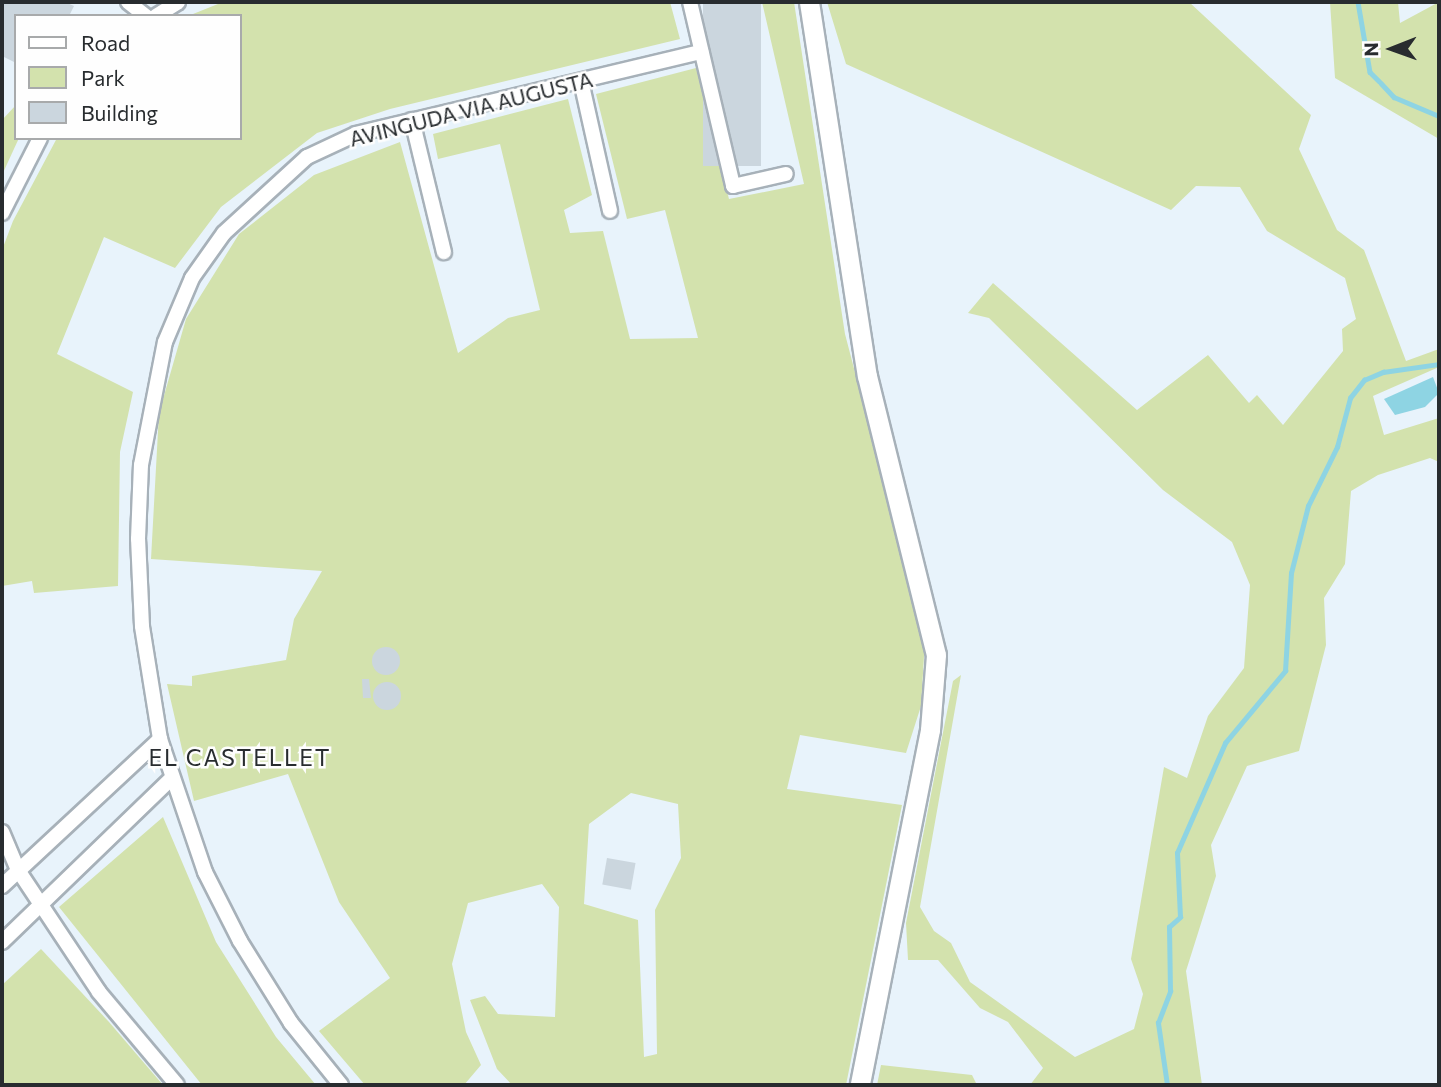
<!DOCTYPE html>
<html>
<head>
<meta charset="utf-8">
<style>
  body { margin:0 }
  #map { position:relative; width:1441px; height:1087px; overflow:hidden; background:#e8f3fb; font-family:Commissioner,sans-serif }
  div>[style] { position:absolute }
  [style*='--x'] { left:calc(var(--x)*1px); top:calc(var(--y)*1px); width:calc(var(--w)*1px); rotate:calc(var(--a)*1deg) }
  .green>* { inset:0; background:#d3e2ad }
  .water>* { inset:0; background:#8ed4e3 }
  .stream>* { height:4.5px; margin:-2.25px; padding:0 2.25px; transform-origin:2.25px; border-radius:2.25px; background:#8ed4e3 }
  .building>* { inset:0; background:#cbd6de; transform-origin:0 0 }
  .round { border-radius:50% }
  .roads { filter:drop-shadow(2px 0 #a7b1b9) drop-shadow(-2px 0 #a7b1b9) drop-shadow(0 2px #a7b1b9) drop-shadow(0 -2px #a7b1b9) }
  .minor>* { height:14px; margin:-7px; padding:0 7px; transform-origin:7px; border-radius:7px; background:#fff }
  .major>* { height:19px; margin:-9.5px; padding:0 9.5px; transform-origin:9.5px; border-radius:9.5px; background:#fff }
  span { translate:-50% -50%; white-space:nowrap; text-align:center; line-height:1.15; -webkit-text-stroke:5px #fefefe; paint-order:stroke }
  .street-label { font-size:21px; color:#282c2f }
  .neighbourhood-label { font-size:23px; color:#282c2f; letter-spacing:2px }
  .frame { position:absolute; inset:0; border:4px solid #282c2f; pointer-events:none }
  .legend { position:absolute; left:14px; top:14px; width:228px; height:126px; box-sizing:border-box; background:#fefefe; border:2px solid #a8aaab; margin:0; padding:9px 12px; list-style:none; font-size:21px; color:#282c2f }
  .legend li { display:flex; align-items:center; gap:14px; height:35px }
  .legend b { width:35px; border:2px solid #a8aaab }
  .north { position:absolute; left:1357px; top:14px; width:70px; height:70px; -webkit-text-stroke:5px #fefefe; paint-order:stroke; rotate:269deg; font-size:19px; font-weight:700; line-height:28px; text-align:center; color:#282c2f }
  .north::after { content:''; display:block; margin:auto; width:24px; height:32px; background:#282c2f; clip-path:polygon(50% 0,100% 100%,50% 72%,0 100%) }
</style>
</head>
<body>
<div id="map">
  <div class="green">
    <div style="clip-path:polygon(223px 2px,670px 2px,680px 39px,390px 109px,317px 133px,221px 207px,175px 268px,104px 237px,57px 354px,133px 392px,120px 452px,118px 586px,34px 593px,32px 581px,2px 586px,2px 250px,13px 221px,57px 138px,240px 138px,240px 16px,188px 16px)"></div>
    <div style="clip-path:polygon(evenodd,762px 2px,794px 2px,845px 334px,925px 640px,921px 706px,906px 753px,800px 735px,787px 789px,902px 805px,846px 1085px,512px 1085px,497px 1069px,470px 1000px,485px 996px,498px 1014px,555px 1017px,559px 907px,542px 884px,468px 903px,452px 964px,466px 1032px,481px 1065px,464px 1085px,365px 1085px,319px 1031px,390px 978px,339px 902px,288px 774px,194px 801px,167px 684px,192px 686px,192px 676px,286px 660px,294px 619px,322px 571px,151px 559px,159px 413px,186px 319px,239px 234px,314px 175px,400px 142px,458px 353px,508px 318px,540px 310px,500px 144px,438px 159px,433px 134px,568px 99px,592px 195px,564px 210px,570px 233px,603px 231px,630px 339px,698px 338px,665px 210px,627px 219px,596px 94px,696px 68px,729px 199px,804px 184px,762px 2px,631px 793px,678px 804px,681px 858px,655px 910px,657px 1054px,644px 1057px,638px 920px,584px 904px,589px 824px,631px 793px)"></div>
    <div style="clip-path:polygon(827px 2px,1189px 2px,1311px 115px,1299px 149px,1337px 230px,1364px 250px,1406px 361px,1439px 349px,1439px 367px,1373px 396px,1384px 435px,1439px 418px,1439px 462px,1430px 458px,1378px 475px,1351px 491px,1345px 564px,1324px 598px,1326px 645px,1299px 751px,1247px 766px,1211px 845px,1216px 876px,1186px 971px,1202px 1085px,1030px 1085px,1043px 1068px,1008px 1022px,980px 1008px,938px 960px,908px 960px,906px 923px,953px 681px,961px 675px,920px 907px,934px 931px,951px 943px,970px 982px,1075px 1057px,1134px 1029px,1143px 994px,1131px 959px,1164px 767px,1187px 778px,1208px 716px,1244px 668px,1250px 585px,1232px 542px,1163px 490px,989px 318px,968px 313px,993px 283px,1137px 410px,1208px 355px,1249px 403px,1257px 395px,1283px 425px,1343px 351px,1342px 329px,1356px 319px,1345px 278px,1267px 231px,1240px 187px,1196px 186px,1171px 210px,846px 64px)"></div>
    <div style="clip-path:polygon(1330px 2px,1398px 2px,1400px 23px,1439px 2px,1439px 139px,1335px 78px)"></div>
    <div style="clip-path:polygon(16px 105px,19px 138px,2px 175px,2px 120px)"></div>
    <div style="clip-path:polygon(163px 817px,216px 942px,276px 1037px,316px 1085px,202px 1085px,59px 907px)"></div>
    <div style="clip-path:polygon(41px 949px,109px 1022px,163px 1085px,2px 1085px,2px 985px)"></div>
    <div style="clip-path:polygon(881px 1065px,972px 1075px,977px 1085px,877px 1085px)"></div>
  </div>
  <div class="water">
    <div style="clip-path:polygon(1433px 377px,1439px 393px,1425px 407px,1395px 415px,1384px 399px)"></div>
  </div>
  <div class="stream">
    <div style="--x:1358;--y:2;--w:71;--a:80.3"></div>
    <div style="--x:1370;--y:72;--w:13;--a:45"></div>
    <div style="--x:1381;--y:83;--w:19;--a:47"></div>
    <div style="--x:1394;--y:97;--w:49;--a:22.9"></div>
    <div style="--x:1167;--y:1085;--w:63;--a:-98.3"></div>
    <div style="--x:1158;--y:1023;--w:34;--a:-69"></div>
    <div style="--x:1170;--y:991;--w:64;--a:-90.9"></div>
    <div style="--x:1169;--y:927;--w:15;--a:-42"></div>
    <div style="--x:1180;--y:917;--w:64;--a:-92.7"></div>
    <div style="--x:1177;--y:853;--w:120;--a:-66.4"></div>
    <div style="--x:1225;--y:743;--w:94;--a:-50.2"></div>
    <div style="--x:1285;--y:671;--w:98;--a:-86.5"></div>
    <div style="--x:1291;--y:573;--w:69;--a:-75.8"></div>
    <div style="--x:1308;--y:506;--w:66;--a:-63.8"></div>
    <div style="--x:1337;--y:447;--w:51;--a:-75.1"></div>
    <div style="--x:1350;--y:398;--w:23;--a:-52"></div>
    <div style="--x:1364;--y:380;--w:21;--a:-23"></div>
    <div style="--x:1383;--y:372;--w:57;--a:-8.1"></div>
  </div>
  <div class="building">
    <div style="clip-path:polygon(2px 2px,65px 2px,74px 6px,69px 16px,16px 16px,16px 63px,2px 56px)"></div>
    <div style="left:703px;top:2px;width:58px;height:164px"></div>
    <div class="round" style="left:372px;top:647px;width:28px;height:28px"></div>
    <div style="clip-path:polygon(362px 679px,369px 679px,371px 698px,363px 698px)"></div>
    <div class="round" style="left:373px;top:682px;width:28px;height:28px"></div>
    <div style="left:607px;top:858px;width:29px;height:27px;rotate:10deg"></div>
  </div>
  <div class="roads">
    <div class="minor">
      <div style="--x:128;--y:2;--w:23;--a:38"></div>
      <div style="--x:690;--y:2;--w:189;--a:76.8"></div>
      <div style="--x:733;--y:186;--w:54;--a:-12.8"></div>
      <div style="--x:156;--y:16;--w:26;--a:-32"></div>
      <div style="--x:581;--y:81;--w:133;--a:77.4"></div>
      <div style="--x:412;--y:120;--w:136;--a:76.4"></div>
      <div style="--x:2;--y:213;--w:84;--a:-63.1"></div>
      <div style="--x:2;--y:832;--w:41;--a:67.2"></div>
      <div style="--x:18;--y:870;--w:146;--a:56.4"></div>
      <div style="--x:99;--y:992;--w:121;--a:50"></div>
      <div style="--x:2;--y:886;--w:216;--a:-42.9"></div>
      <div style="--x:2;--y:942;--w:235;--a:-44"></div>
      <div style="--x:341;--y:1085;--w:80;--a:-128.9"></div>
      <div style="--x:291;--y:1023;--w:97;--a:-121.9"></div>
      <div style="--x:240;--y:941;--w:77;--a:-116.9"></div>
      <div style="--x:205;--y:872;--w:140;--a:-108.7"></div>
      <div style="--x:160;--y:739;--w:114;--a:-99.1"></div>
      <div style="--x:142;--y:626;--w:87;--a:-92.6"></div>
      <div style="--x:138;--y:539;--w:74;--a:-87.7"></div>
      <div style="--x:141;--y:465;--w:125;--a:-79"></div>
      <div style="--x:165;--y:342;--w:69;--a:-67.1"></div>
      <div style="--x:192;--y:278;--w:55;--a:-54.6"></div>
      <div style="--x:224;--y:233;--w:113;--a:-42.5"></div>
      <div style="--x:307;--y:157;--w:54;--a:-25.1"></div>
      <div style="--x:356;--y:134;--w:355;--a:-13.4"></div>
    </div>
    <div class="major">
      <div style="--x:809;--y:2;--w:378;--a:81.2"></div>
      <div style="--x:867;--y:376;--w:287;--a:76.1"></div>
      <div style="--x:936;--y:655;--w:75;--a:94.6"></div>
      <div style="--x:930;--y:730;--w:362;--a:101.2"></div>
    </div>
  </div>
  <div class="street-label">
    <span style="left:471px;top:109px;rotate:-14deg">AVINGUDA VIA AUGUSTA</span>
  </div>
  <div class="neighbourhood-label">
    <span style="left:240px;top:757px">EL CASTELLET</span>
  </div>
  <div class="frame"></div>
  <ul class="legend">
  <li><b style="height:9px;background:#fff"></b>Road</li>
  <li><b style="height:19px;background:#d3e2ad"></b>Park</li>
  <li><b style="height:19px;background:#cbd6de"></b>Building</li>
  </ul>
  <div class="north">N</div>
</div>
</body>
</html>
